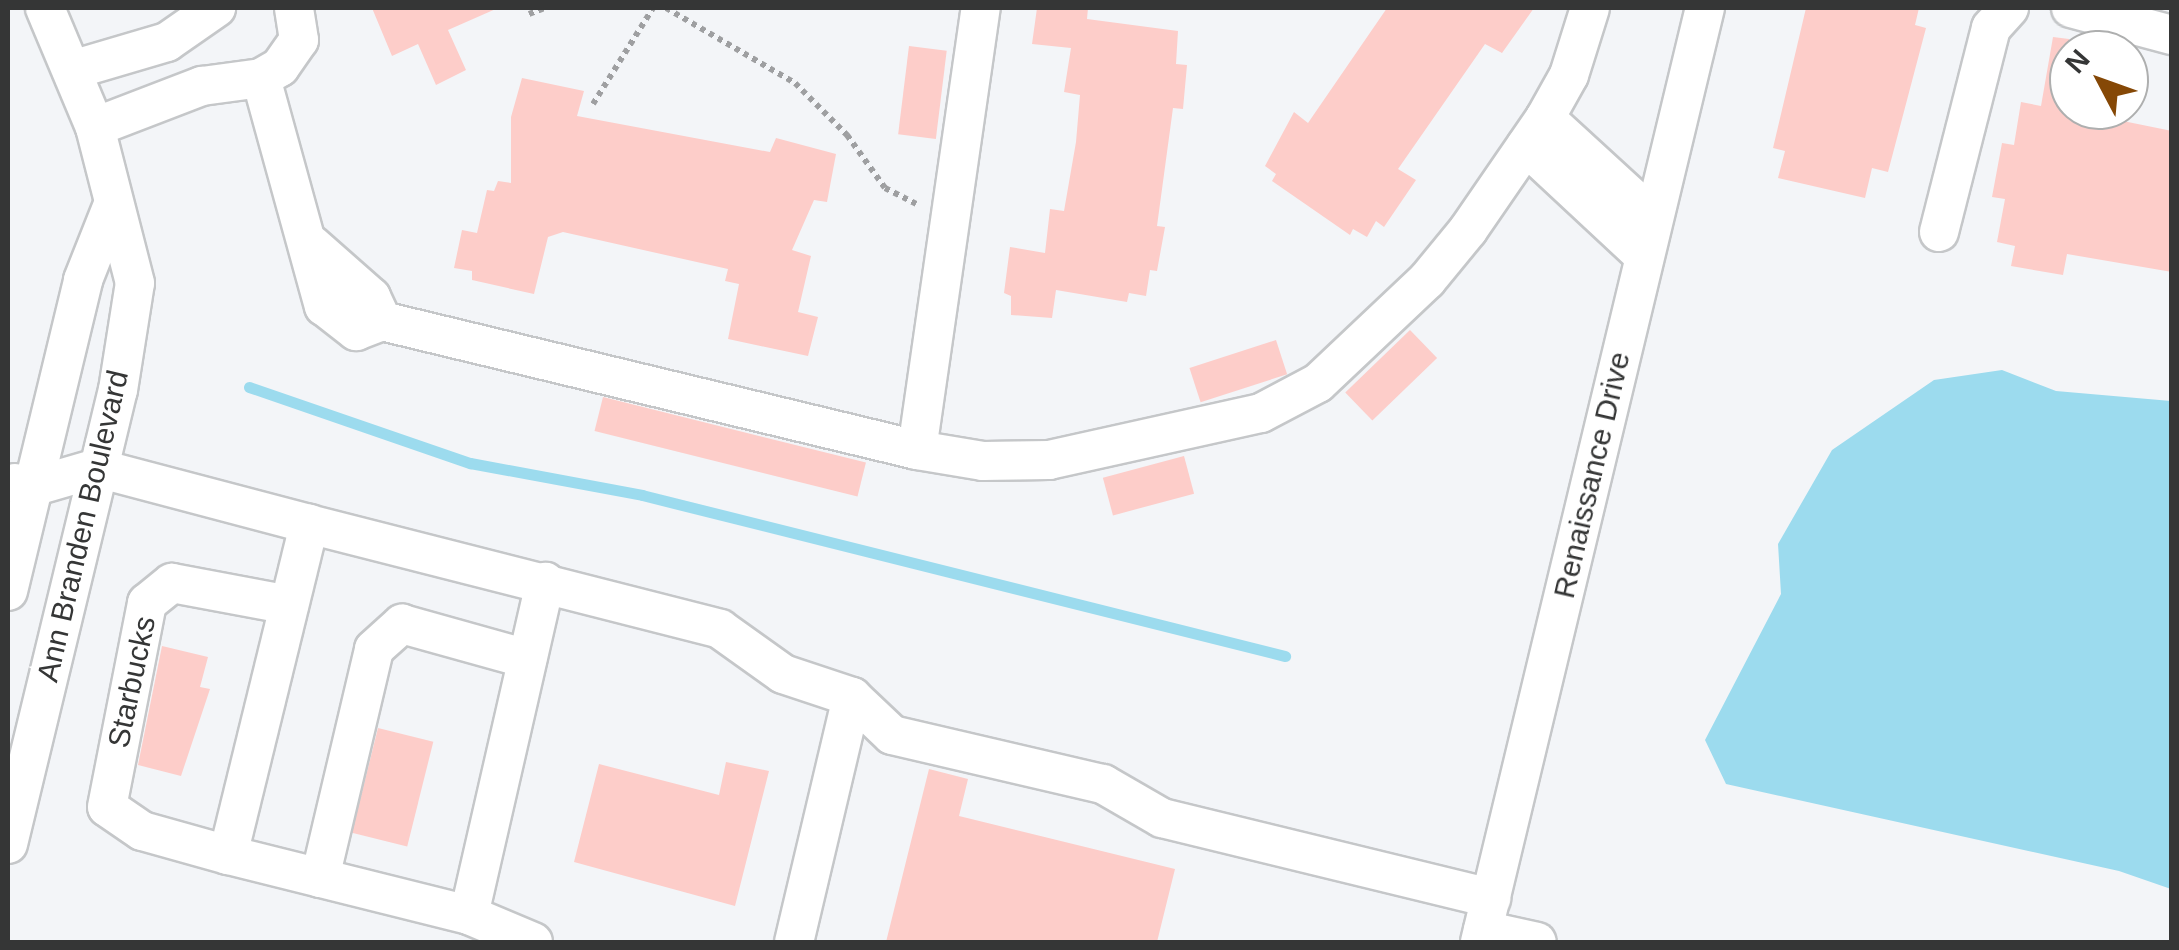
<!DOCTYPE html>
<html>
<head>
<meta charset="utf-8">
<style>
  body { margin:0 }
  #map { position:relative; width:2179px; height:950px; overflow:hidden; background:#f3f5f8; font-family:Arial,sans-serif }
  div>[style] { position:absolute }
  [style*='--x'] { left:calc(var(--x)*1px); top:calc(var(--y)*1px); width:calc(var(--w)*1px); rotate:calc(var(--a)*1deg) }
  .water>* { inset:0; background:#9cdbee }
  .stream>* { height:11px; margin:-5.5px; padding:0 5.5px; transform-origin:5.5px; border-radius:5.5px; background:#9cdbee }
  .building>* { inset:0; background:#fdcdc9; transform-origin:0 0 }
  .path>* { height:6px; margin-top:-3px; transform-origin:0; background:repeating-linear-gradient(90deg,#9e9fa1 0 5px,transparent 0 10px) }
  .roads { filter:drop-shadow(2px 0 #c5c7c9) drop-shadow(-2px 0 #c5c7c9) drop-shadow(0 2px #c5c7c9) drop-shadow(0 -2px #c5c7c9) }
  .minor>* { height:38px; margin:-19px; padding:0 19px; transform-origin:19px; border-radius:19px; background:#fff }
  span { translate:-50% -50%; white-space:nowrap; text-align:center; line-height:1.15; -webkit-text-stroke:8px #fff; paint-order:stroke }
  .street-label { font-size:30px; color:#353636 }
  .frame { position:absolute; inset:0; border:10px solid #353636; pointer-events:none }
  .north { position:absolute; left:2049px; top:30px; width:100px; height:100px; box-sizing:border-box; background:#fff; border:2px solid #aeafaf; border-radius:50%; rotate:311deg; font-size:28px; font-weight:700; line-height:40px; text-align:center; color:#353636 }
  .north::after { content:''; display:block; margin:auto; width:35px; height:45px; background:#854806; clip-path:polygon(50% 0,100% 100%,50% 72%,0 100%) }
</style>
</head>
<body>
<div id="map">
  <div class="water">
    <div style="clip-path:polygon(2002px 370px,2056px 391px,2171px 401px,2171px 889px,2119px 871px,1726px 784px,1705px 740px,1781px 594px,1778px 544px,1832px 450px,1934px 380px)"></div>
  </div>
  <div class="stream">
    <div style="--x:249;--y:387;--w:234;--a:19"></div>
    <div style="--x:470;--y:463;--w:175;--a:10.5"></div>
    <div style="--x:642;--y:495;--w:663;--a:14.06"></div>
  </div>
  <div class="building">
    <div style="clip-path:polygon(372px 8px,498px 8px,448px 30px,466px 70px,436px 85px,418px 44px,392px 56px)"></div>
    <div style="clip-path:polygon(1037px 8px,1088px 8px,1087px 19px,1178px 31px,1176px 64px,1187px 65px,1183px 109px,1173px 108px,1157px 226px,1165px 227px,1157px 271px,1150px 270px,1146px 296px,1129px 293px,1127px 302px,1056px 290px,1052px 318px,1011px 315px,1011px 296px,1004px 293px,1010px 247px,1045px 253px,1050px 209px,1064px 211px,1076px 142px,1080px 95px,1064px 92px,1071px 48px,1032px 44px)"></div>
    <div style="clip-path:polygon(1387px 8px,1534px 8px,1502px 53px,1485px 44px,1398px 169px,1416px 180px,1384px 227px,1376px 221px,1367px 237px,1353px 229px,1350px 235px,1272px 181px,1276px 174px,1265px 166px,1294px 112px,1308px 123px)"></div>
    <div style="clip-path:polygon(1806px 8px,1919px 8px,1915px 25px,1926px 28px,1888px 172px,1872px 168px,1865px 198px,1778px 178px,1785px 151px,1773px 148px)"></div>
    <div style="clip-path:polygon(2053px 37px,2069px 39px,2069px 110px,2172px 131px,2172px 272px,2067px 254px,2063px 275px,2011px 266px,2015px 246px,1997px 242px,2005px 199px,1992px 197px,2002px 143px,2014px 145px,2021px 102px,2041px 106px)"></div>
    <div style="left:909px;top:46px;width:38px;height:89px;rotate:7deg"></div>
    <div style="clip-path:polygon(522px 78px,584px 91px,577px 116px,770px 152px,776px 138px,836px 154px,827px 202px,814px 200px,792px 250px,811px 256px,798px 312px,818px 317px,808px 356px,728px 339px,739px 284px,725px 281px,728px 269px,563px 232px,548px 237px,534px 294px,472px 280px,472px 271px,454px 268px,462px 230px,477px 233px,487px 190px,494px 191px,498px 181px,511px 183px,511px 117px)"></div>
    <div style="left:1410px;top:330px;width:39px;height:90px;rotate:46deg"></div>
    <div style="left:1276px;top:340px;width:36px;height:91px;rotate:72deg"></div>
    <div style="left:603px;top:397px;width:271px;height:35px;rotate:14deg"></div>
    <div style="left:1184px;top:456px;width:39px;height:84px;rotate:75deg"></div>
    <div style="clip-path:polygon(162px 646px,208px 657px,200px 687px,210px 689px,181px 776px,138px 765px)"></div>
    <div style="left:378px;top:728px;width:57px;height:108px;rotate:14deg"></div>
    <div style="clip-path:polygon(726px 762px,769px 771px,735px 906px,574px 862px,599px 764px,719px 795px)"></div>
    <div style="clip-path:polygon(929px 769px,968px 779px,959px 816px,1175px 869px,1157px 942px,886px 942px)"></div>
  </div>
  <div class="path">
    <div style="--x:666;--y:8;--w:149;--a:30.2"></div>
    <div style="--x:795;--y:83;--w:74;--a:45"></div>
    <div style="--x:847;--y:135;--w:65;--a:54.4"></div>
    <div style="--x:885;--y:188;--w:35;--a:27"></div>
    <div style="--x:529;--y:14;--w:17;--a:-21"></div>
    <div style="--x:593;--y:104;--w:113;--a:-58"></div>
  </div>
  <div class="roads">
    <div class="minor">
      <div style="--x:2071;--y:8;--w:105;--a:15"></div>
      <div style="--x:72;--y:70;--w:99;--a:-16.4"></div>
      <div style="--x:167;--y:42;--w:60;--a:-34.8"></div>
      <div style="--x:261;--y:78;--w:237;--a:74.6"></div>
      <div style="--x:324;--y:306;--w:41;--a:38"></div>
      <div style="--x:356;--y:331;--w:28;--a:-21"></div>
      <div style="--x:382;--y:321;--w:550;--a:13.56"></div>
      <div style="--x:917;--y:450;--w:67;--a:9.5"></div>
      <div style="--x:983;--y:461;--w:66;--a:-0.9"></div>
      <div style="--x:1049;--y:460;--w:217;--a:-12.5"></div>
      <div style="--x:1261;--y:413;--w:64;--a:-27.8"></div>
      <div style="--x:1318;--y:383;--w:150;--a:-43.4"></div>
      <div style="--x:1427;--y:280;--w:65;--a:-50.6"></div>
      <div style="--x:1468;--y:230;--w:136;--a:-55.5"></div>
      <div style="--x:1545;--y:118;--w:49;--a:-60.8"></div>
      <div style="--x:1569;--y:75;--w:70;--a:-72.6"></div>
      <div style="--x:1545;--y:118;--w:147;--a:42.5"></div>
      <div style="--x:95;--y:127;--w:115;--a:-21"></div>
      <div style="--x:202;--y:86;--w:60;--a:-7.7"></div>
      <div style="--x:261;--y:78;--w:22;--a:-30"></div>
      <div style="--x:280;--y:67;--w:33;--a:-55"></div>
      <div style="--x:299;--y:40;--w:32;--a:-99"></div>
      <div style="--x:1526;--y:146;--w:160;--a:43"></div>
      <div style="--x:1939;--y:232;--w:211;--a:-75.7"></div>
      <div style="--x:1991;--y:28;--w:27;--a:-48"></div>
      <div style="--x:312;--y:245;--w:79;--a:41.4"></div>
      <div style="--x:371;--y:297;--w:26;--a:65"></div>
      <div style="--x:917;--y:450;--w:447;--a:-81.8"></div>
      <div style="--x:15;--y:483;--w:17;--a:13"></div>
      <div style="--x:32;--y:487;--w:68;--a:-16.3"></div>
      <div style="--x:97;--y:468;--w:219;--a:14.8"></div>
      <div style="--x:8;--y:591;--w:320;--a:-76.4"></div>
      <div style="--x:83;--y:280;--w:79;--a:-68.3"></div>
      <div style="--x:852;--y:697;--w:55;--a:43.5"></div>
      <div style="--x:892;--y:735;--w:217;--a:13.1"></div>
      <div style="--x:1103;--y:784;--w:68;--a:30"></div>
      <div style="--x:1162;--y:818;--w:339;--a:13.7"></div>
      <div style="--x:8;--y:844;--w:467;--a:-76.4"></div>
      <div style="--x:118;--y:390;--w:108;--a:-81"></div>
      <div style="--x:135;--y:283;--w:161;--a:-104.4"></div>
      <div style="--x:95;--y:127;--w:129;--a:-112.8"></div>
      <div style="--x:228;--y:855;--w:89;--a:-164.4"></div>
      <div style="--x:142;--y:831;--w:42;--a:-145.6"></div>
      <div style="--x:107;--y:807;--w:208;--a:-78.9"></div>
      <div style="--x:147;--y:603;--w:32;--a:-39"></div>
      <div style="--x:172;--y:583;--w:119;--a:10.6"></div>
      <div style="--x:320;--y:878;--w:235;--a:-76.7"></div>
      <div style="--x:374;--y:649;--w:38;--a:-42"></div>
      <div style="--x:402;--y:624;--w:130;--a:15.6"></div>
      <div style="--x:469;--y:915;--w:342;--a:-77.1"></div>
      <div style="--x:1483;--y:930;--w:55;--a:12.5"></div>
      <div style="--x:533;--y:942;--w:69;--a:-157.1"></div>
      <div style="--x:469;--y:915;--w:248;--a:-166"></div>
      <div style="--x:228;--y:855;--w:341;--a:-76.2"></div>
      <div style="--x:309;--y:524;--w:424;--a:14.3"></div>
      <div style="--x:720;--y:629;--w:77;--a:35.5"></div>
      <div style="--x:783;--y:674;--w:73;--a:18.4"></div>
      <div style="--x:852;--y:697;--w:252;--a:103.3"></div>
      <div style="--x:1480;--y:942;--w:961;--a:-76.46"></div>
    </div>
  </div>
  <div class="street-label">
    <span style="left:1592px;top:475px;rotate:-77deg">Renaissance Drive</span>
    <span style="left:83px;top:526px;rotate:-77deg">Ann Branden Boulevard</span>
    <span style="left:132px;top:682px;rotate:-78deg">Starbucks</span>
  </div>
  <div class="frame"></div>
  <div class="north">N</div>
</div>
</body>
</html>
